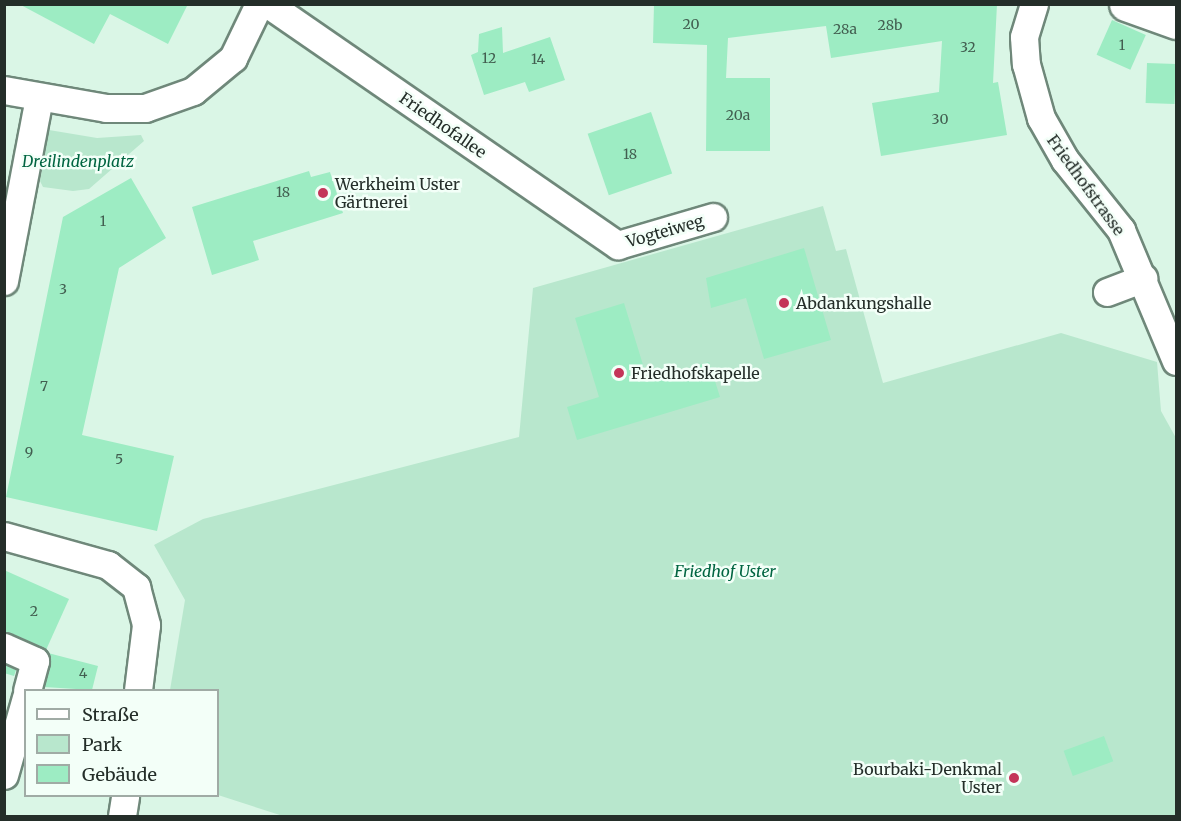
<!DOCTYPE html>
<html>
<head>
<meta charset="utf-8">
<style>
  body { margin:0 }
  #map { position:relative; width:1181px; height:821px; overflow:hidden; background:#daf6e6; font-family:Merriweather,serif }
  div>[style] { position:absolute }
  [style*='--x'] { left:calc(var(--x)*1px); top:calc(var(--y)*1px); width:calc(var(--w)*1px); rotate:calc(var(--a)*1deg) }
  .green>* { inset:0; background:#b8e7cd }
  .building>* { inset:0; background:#9decc3; transform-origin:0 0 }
  .roads { filter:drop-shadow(2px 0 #6f887a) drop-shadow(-2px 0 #6f887a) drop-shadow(0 2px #6f887a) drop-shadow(0 -2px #6f887a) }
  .minor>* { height:27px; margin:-13.5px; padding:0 13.5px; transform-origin:13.5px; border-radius:13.5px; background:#fff }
  .major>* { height:33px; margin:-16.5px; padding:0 16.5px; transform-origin:16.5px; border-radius:16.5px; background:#fff }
  .dots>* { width:16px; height:16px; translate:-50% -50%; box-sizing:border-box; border:3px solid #f3fff8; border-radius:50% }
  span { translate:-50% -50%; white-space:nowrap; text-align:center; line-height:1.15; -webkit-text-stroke:5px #f3fff8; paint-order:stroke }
  .number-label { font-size:14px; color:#425e50 }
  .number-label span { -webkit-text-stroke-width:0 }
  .street-label { font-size:16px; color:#242e29 }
  .park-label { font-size:16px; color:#006541; font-style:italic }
  .poi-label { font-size:16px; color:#242e29 }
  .left { translate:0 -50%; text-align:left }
  .right { translate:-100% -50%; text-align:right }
  .frame { position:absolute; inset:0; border:6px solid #242e29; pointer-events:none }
  .legend { position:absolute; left:24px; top:689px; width:195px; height:108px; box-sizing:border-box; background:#f3fff8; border:2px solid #a0aba5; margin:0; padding:8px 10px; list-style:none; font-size:18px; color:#242e29 }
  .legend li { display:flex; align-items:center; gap:12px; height:30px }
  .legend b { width:30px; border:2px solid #a0aba5 }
</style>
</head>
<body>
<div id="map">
  <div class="green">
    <div style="clip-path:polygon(49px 130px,97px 138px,141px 135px,144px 141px,89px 189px,73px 191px,43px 187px,40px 181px)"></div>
    <div style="clip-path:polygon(823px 206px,836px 251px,846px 249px,883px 383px,1061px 333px,1157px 362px,1161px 411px,1176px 438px,1176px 816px,283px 816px,218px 795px,218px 690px,170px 690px,185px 600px,154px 545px,203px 519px,519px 437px,533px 288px)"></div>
  </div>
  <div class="building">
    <div style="clip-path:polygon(19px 4px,188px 4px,168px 44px,110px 14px,94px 44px)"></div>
    <div style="clip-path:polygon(654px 4px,997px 4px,993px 83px,998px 82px,1007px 135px,881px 156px,872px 103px,939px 92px,942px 41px,831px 58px,826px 26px,728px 38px,726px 78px,770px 78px,770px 151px,706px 151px,707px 45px,653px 43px)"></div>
    <div style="left:1112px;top:20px;width:37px;height:38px;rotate:24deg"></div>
    <div style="clip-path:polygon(502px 27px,503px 53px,550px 37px,565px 80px,529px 92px,525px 82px,484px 95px,471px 55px,478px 52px,479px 34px)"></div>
    <div style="left:1147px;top:63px;width:29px;height:40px;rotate:2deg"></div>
    <div style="left:651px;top:112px;width:65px;height:67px;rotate:71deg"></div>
    <div style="clip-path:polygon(309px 171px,311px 177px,330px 172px,343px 213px,253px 241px,259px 260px,212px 275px,192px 207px)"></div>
    <div style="clip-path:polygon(131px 178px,166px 238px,119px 268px,82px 435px,174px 456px,157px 531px,6px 497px,63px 217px)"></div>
    <div style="clip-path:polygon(804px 248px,831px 340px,764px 359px,746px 298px,711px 308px,706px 278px)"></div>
    <div style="clip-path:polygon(624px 303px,648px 381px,709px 362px,720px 397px,577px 440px,567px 407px,599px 397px,575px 318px)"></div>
    <div style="clip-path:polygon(4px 570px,69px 599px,46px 650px,4px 632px)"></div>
    <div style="clip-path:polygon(48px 653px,98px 666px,92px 690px,44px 687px)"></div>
    <div style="clip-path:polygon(4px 664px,16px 670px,14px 676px,4px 673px)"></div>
    <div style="left:1104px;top:736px;width:27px;height:43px;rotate:70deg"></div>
  </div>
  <div class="roads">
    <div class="minor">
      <div style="--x:268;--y:4;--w:425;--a:34.6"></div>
      <div style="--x:618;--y:245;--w:99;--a:-16.4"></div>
      <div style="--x:1034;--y:4;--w:34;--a:107"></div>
      <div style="--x:1024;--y:37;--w:27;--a:86"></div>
      <div style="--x:1026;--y:64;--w:56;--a:74.5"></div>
      <div style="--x:1041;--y:118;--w:48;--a:60.3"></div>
      <div style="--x:1065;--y:160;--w:90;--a:51.3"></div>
      <div style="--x:1121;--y:230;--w:142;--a:67.2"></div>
      <div style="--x:4;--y:90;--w:104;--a:10"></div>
      <div style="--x:106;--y:108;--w:39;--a:0"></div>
      <div style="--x:145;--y:108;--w:51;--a:-19.5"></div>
      <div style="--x:193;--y:91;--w:52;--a:-39.5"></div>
      <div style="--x:233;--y:58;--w:60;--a:-64.3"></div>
      <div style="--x:4;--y:281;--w:186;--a:-79.2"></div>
      <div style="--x:1107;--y:292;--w:39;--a:-21"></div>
      <div style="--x:4;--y:536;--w:108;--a:15.6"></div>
      <div style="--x:108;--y:565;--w:36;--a:38"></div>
      <div style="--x:136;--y:587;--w:39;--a:75"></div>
      <div style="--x:146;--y:625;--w:65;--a:97"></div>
      <div style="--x:4;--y:647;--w:34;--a:24"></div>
      <div style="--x:35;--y:661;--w:30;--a:105"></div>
      <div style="--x:4;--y:775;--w:81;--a:-74.2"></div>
      <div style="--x:122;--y:816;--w:20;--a:-81"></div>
    </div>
    <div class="major">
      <div style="--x:1126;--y:4;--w:53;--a:19.8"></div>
    </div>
  </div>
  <div class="dots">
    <div style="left:323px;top:193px;background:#c43559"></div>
    <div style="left:784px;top:303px;background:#c43559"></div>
    <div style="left:619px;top:373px;background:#c43559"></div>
    <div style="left:1014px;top:778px;background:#c43559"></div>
  </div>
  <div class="number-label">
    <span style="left:691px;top:24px">20</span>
    <span style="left:890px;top:25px">28b</span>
    <span style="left:845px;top:29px">28a</span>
    <span style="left:1122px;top:45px">1</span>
    <span style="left:968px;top:47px">32</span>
    <span style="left:489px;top:58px">12</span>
    <span style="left:538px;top:59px">14</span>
    <span style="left:738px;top:115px">20a</span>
    <span style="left:940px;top:119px">30</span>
    <span style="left:630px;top:154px">18</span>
    <span style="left:283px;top:192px">18</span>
    <span style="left:103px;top:221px">1</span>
    <span style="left:63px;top:289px">3</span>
    <span style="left:44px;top:386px">7</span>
    <span style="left:29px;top:452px">9</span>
    <span style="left:119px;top:459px">5</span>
    <span style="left:34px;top:611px">2</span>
    <span style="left:83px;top:673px">4</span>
  </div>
  <div class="street-label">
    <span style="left:443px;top:125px;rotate:35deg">Friedhofallee</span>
    <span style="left:1086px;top:185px;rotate:54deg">Friedhofstrasse</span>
    <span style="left:665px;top:231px;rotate:-16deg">Vogteiweg</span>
  </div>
  <div class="park-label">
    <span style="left:78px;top:161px">Dreilindenplatz</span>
    <span style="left:725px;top:571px">Friedhof Uster</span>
  </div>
  <div class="poi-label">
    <span class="left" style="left:335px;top:193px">Werkheim Uster<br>Gärtnerei</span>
    <span class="left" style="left:796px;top:303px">Abdankungshalle</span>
    <span class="left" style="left:631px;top:373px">Friedhofskapelle</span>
    <span class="right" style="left:1002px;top:778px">Bourbaki-Denkmal<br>Uster</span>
  </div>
  <div class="frame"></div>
  <ul class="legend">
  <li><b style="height:8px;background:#fff"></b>Straße</li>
  <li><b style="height:16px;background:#b8e7cd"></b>Park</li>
  <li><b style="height:16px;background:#9decc3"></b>Gebäude</li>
  </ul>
</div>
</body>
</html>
